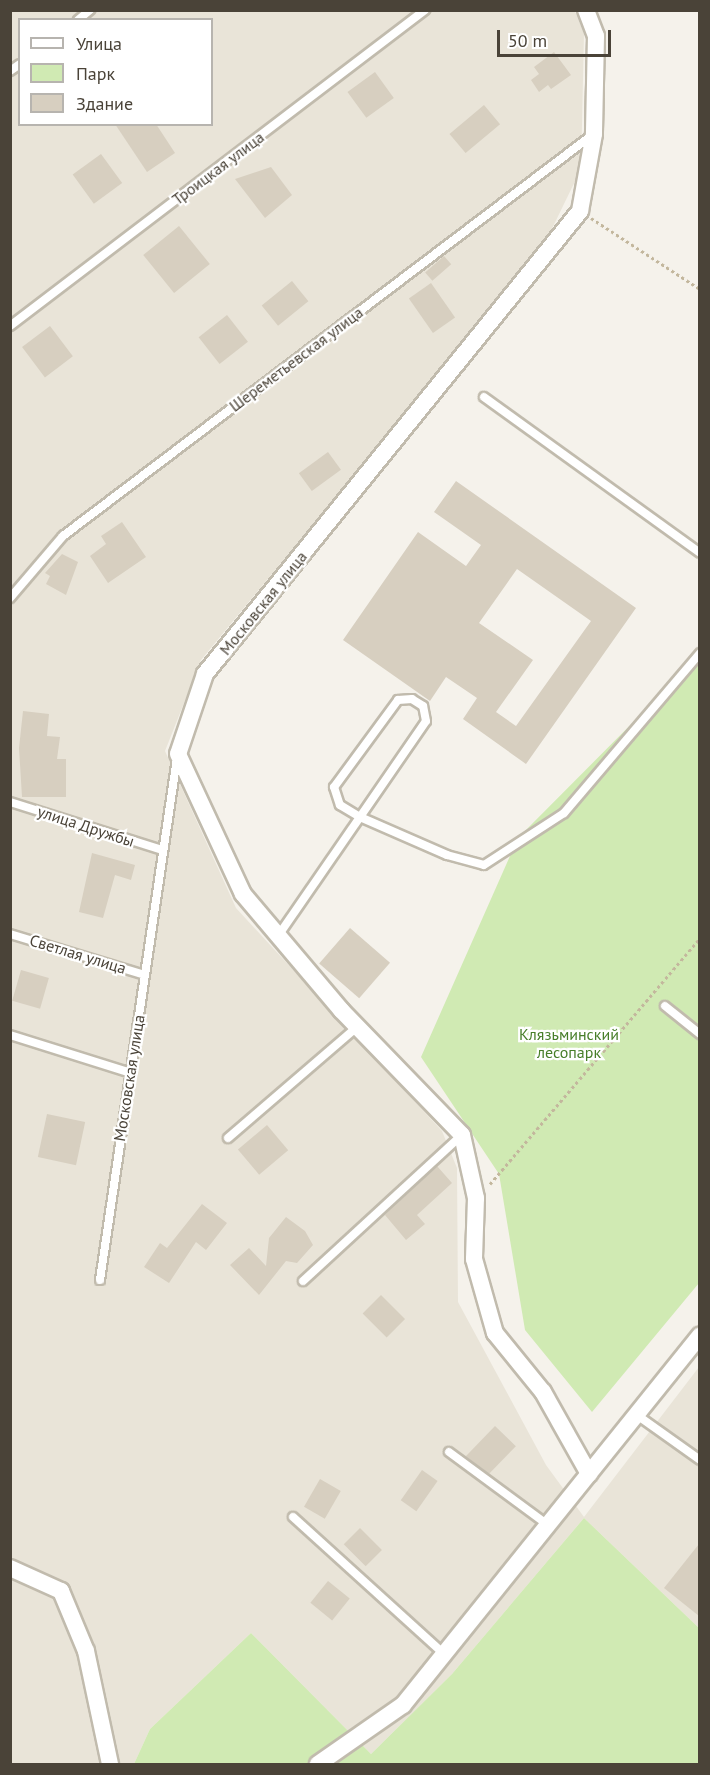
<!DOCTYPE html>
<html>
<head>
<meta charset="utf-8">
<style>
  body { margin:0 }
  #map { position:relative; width:710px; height:1775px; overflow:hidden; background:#f5f2eb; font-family:"PT Sans",sans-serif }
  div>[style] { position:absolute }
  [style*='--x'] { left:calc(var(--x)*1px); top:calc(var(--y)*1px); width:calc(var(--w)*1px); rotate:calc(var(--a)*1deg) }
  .residential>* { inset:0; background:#e9e4d8 }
  .green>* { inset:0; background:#d0eab3 }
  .building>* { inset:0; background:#d7cfc0; transform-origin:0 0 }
  .path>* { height:3px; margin-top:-1.5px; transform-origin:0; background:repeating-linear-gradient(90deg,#c3b79d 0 3px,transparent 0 6px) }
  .roads { filter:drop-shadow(2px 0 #c1bbad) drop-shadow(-2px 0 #c1bbad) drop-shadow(0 2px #c1bbad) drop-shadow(0 -2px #c1bbad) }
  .service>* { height:8px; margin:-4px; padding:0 4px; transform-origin:4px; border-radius:4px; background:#fff }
  .minor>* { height:16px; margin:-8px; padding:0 8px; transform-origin:8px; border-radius:8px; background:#fff }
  span { translate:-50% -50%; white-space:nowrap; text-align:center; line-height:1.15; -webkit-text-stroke:4.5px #fff; paint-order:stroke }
  .street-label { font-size:16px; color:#4a4338 }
  .park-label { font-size:16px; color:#477e29 }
  .frame { position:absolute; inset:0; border:12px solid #4a4338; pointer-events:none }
  .legend { position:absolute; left:18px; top:18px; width:195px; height:108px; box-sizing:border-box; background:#fff; border:2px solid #b7b4af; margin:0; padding:8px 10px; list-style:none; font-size:18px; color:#4a4338 }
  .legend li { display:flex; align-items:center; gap:12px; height:30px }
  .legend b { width:30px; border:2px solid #b7b4af }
  .scale { position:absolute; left:497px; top:30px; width:114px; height:27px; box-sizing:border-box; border:3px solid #4a4338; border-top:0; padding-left:8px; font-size:18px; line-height:21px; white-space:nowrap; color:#4a4338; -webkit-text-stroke:4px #fff; paint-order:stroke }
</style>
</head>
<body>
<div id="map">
  <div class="residential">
    <div style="clip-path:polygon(evenodd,11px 11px,575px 11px,584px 34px,581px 169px,545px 243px,201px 660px,165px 751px,236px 908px,442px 1131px,457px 1168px,458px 1302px,546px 1465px,584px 1517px,699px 1367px,699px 1628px,584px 1518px,452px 1674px,371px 1754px,251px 1633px,150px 1729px,134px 1764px,11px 1764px,11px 11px,20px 20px,212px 20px,212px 124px,20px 124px,20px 20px)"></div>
  </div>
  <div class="green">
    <div style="clip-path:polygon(699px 656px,699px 1283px,592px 1412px,525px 1330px,499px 1174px,421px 1057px,518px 838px)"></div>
    <div style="clip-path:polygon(584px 1518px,699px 1628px,699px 1764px,134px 1764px,150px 1729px,251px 1633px,371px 1754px,452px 1674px)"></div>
  </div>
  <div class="building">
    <div style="clip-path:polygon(554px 52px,571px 75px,551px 89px,548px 85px,539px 92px,531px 80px,539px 74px,534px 67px)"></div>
    <div style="left:375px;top:72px;width:32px;height:34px;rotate:54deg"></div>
    <div style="left:484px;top:105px;width:25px;height:45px;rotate:50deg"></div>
    <div style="clip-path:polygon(115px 124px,156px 124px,175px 153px,147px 172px)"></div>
    <div style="left:101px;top:154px;width:36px;height:35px;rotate:54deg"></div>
    <div style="clip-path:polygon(271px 167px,292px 195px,265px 218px,235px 179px)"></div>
    <div style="left:179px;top:226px;width:49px;height:46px;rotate:51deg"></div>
    <div style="left:444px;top:256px;width:11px;height:25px;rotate:49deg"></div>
    <div style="left:292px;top:281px;width:26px;height:39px;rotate:51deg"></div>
    <div style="left:431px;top:283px;width:42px;height:27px;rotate:55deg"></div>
    <div style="left:227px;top:315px;width:34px;height:36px;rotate:52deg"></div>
    <div style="left:50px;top:326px;width:38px;height:35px;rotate:53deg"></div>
    <div style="left:328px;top:452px;width:22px;height:36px;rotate:54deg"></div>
    <div style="clip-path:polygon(evenodd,456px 481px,636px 608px,526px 764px,463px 719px,477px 698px,446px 677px,430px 701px,343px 640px,418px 532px,466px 566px,481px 545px,434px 512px,456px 481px,517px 569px,591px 621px,516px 726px,496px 712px,533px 660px,479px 623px,517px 569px)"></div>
    <div style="clip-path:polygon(122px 522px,146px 557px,108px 583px,90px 556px,106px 544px,101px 536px)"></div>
    <div style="clip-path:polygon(62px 554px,78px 562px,66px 595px,46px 584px,50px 576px,45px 573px)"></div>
    <div style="clip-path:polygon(23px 711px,49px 714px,47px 736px,60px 737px,57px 759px,66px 759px,66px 797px,22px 797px,19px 748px)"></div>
    <div style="clip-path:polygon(92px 853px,135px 865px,131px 880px,115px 875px,103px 918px,79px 912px)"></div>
    <div style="left:350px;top:928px;width:53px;height:47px;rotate:41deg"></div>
    <div style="left:21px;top:970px;width:29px;height:32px;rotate:16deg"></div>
    <div style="left:47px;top:1114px;width:39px;height:44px;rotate:12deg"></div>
    <div style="left:267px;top:1125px;width:33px;height:38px;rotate:50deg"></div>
    <div style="clip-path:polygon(437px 1166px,452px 1183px,417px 1215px,425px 1224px,406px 1240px,385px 1215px)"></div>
    <div style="clip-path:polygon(202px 1204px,227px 1223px,206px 1250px,196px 1242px,169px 1283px,144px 1267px,160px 1243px,167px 1248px)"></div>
    <div style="clip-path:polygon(286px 1217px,305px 1231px,313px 1245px,297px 1263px,286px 1261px,259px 1295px,230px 1265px,249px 1248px,266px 1266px,269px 1238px)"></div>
    <div style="left:381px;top:1295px;width:34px;height:26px;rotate:45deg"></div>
    <div style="left:495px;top:1426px;width:29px;height:42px;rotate:44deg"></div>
    <div style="left:422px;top:1470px;width:19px;height:37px;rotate:35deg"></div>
    <div style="left:320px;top:1479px;width:24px;height:32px;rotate:30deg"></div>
    <div style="left:360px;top:1528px;width:31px;height:23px;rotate:45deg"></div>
    <div style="clip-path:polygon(699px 1544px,699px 1616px,664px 1588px)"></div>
    <div style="left:328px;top:1581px;width:28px;height:28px;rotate:39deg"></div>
  </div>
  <div class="path">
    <div style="--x:591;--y:218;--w:130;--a:33.1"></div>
    <div style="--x:490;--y:1184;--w:323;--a:-49.5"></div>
  </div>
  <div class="roads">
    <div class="service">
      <div style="--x:78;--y:20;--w:16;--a:-40"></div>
      <div style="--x:10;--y:71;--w:12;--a:-35"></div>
      <div style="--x:10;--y:326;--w:522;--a:-37.29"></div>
      <div style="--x:484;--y:397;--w:266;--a:35.8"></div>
      <div style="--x:10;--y:598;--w:82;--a:-49.5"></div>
      <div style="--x:63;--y:536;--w:662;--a:-37.15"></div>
      <div style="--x:10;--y:802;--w:159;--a:17.5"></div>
      <div style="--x:10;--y:934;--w:141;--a:16.9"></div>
      <div style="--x:278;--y:936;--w:145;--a:-55.4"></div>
      <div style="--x:360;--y:817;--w:116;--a:-55.5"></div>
      <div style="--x:426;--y:721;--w:15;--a:-101"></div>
      <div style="--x:423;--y:706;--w:13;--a:-148"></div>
      <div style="--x:412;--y:699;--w:14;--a:176"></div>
      <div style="--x:398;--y:700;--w:108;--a:126.3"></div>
      <div style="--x:334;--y:787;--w:19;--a:72"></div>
      <div style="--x:340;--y:805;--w:23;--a:31"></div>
      <div style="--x:360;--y:817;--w:95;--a:23.6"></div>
      <div style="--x:447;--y:855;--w:38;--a:15"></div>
      <div style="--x:484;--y:865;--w:95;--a:-33"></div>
      <div style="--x:564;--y:813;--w:210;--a:-49.6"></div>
      <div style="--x:665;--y:1006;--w:45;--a:38.7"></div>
      <div style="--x:10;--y:1035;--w:124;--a:17.4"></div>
      <div style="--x:228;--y:1138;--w:170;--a:-40.7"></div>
      <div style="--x:100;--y:1280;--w:528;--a:-81.61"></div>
      <div style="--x:303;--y:1281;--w:216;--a:-42.6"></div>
      <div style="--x:637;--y:1415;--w:77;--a:35.5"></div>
      <div style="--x:449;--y:1452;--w:123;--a:36.4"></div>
      <div style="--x:293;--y:1517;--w:204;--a:42.2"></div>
    </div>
    <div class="minor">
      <div style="--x:586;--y:10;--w:28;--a:69"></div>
      <div style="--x:596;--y:36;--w:98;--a:91.2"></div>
      <div style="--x:594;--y:134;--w:78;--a:100.3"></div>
      <div style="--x:580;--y:211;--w:596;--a:129.01"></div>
      <div style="--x:205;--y:674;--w:84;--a:108.6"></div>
      <div style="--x:178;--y:754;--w:154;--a:65.1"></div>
      <div style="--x:243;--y:894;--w:152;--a:49.8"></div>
      <div style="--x:341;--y:1010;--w:174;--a:45.9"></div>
      <div style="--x:462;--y:1135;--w:65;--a:77.5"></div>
      <div style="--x:476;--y:1198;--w:61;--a:91.9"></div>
      <div style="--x:474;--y:1259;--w:77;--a:74.2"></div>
      <div style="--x:495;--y:1333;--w:76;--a:50.9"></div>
      <div style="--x:543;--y:1392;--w:94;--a:60.7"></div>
      <div style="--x:10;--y:1568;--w:56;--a:24.3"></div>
      <div style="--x:61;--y:1591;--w:65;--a:67.4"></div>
      <div style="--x:86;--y:1651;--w:116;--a:78"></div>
      <div style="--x:318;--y:1764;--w:103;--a:-34.8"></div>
      <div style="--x:403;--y:1705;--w:474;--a:-51.2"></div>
    </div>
  </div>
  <div class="street-label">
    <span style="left:218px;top:168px;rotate:-37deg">Троицкая улица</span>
    <span style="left:296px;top:359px;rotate:-37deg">Шереметьевская улица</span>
    <span style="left:263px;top:603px;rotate:-51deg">Московская улица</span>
    <span style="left:86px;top:826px;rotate:18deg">улица Дружбы</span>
    <span style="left:78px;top:954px;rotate:17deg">Светлая улица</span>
    <span style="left:129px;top:1078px;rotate:-81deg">Московская улица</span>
  </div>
  <div class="park-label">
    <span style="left:569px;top:1043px">Клязьминский<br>лесопарк</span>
  </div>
  <div class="frame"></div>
  <ul class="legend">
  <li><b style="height:8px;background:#fff"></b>Улица</li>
  <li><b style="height:16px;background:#d0eab3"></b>Парк</li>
  <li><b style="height:16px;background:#d7cfc0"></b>Здание</li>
  </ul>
  <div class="scale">50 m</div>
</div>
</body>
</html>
